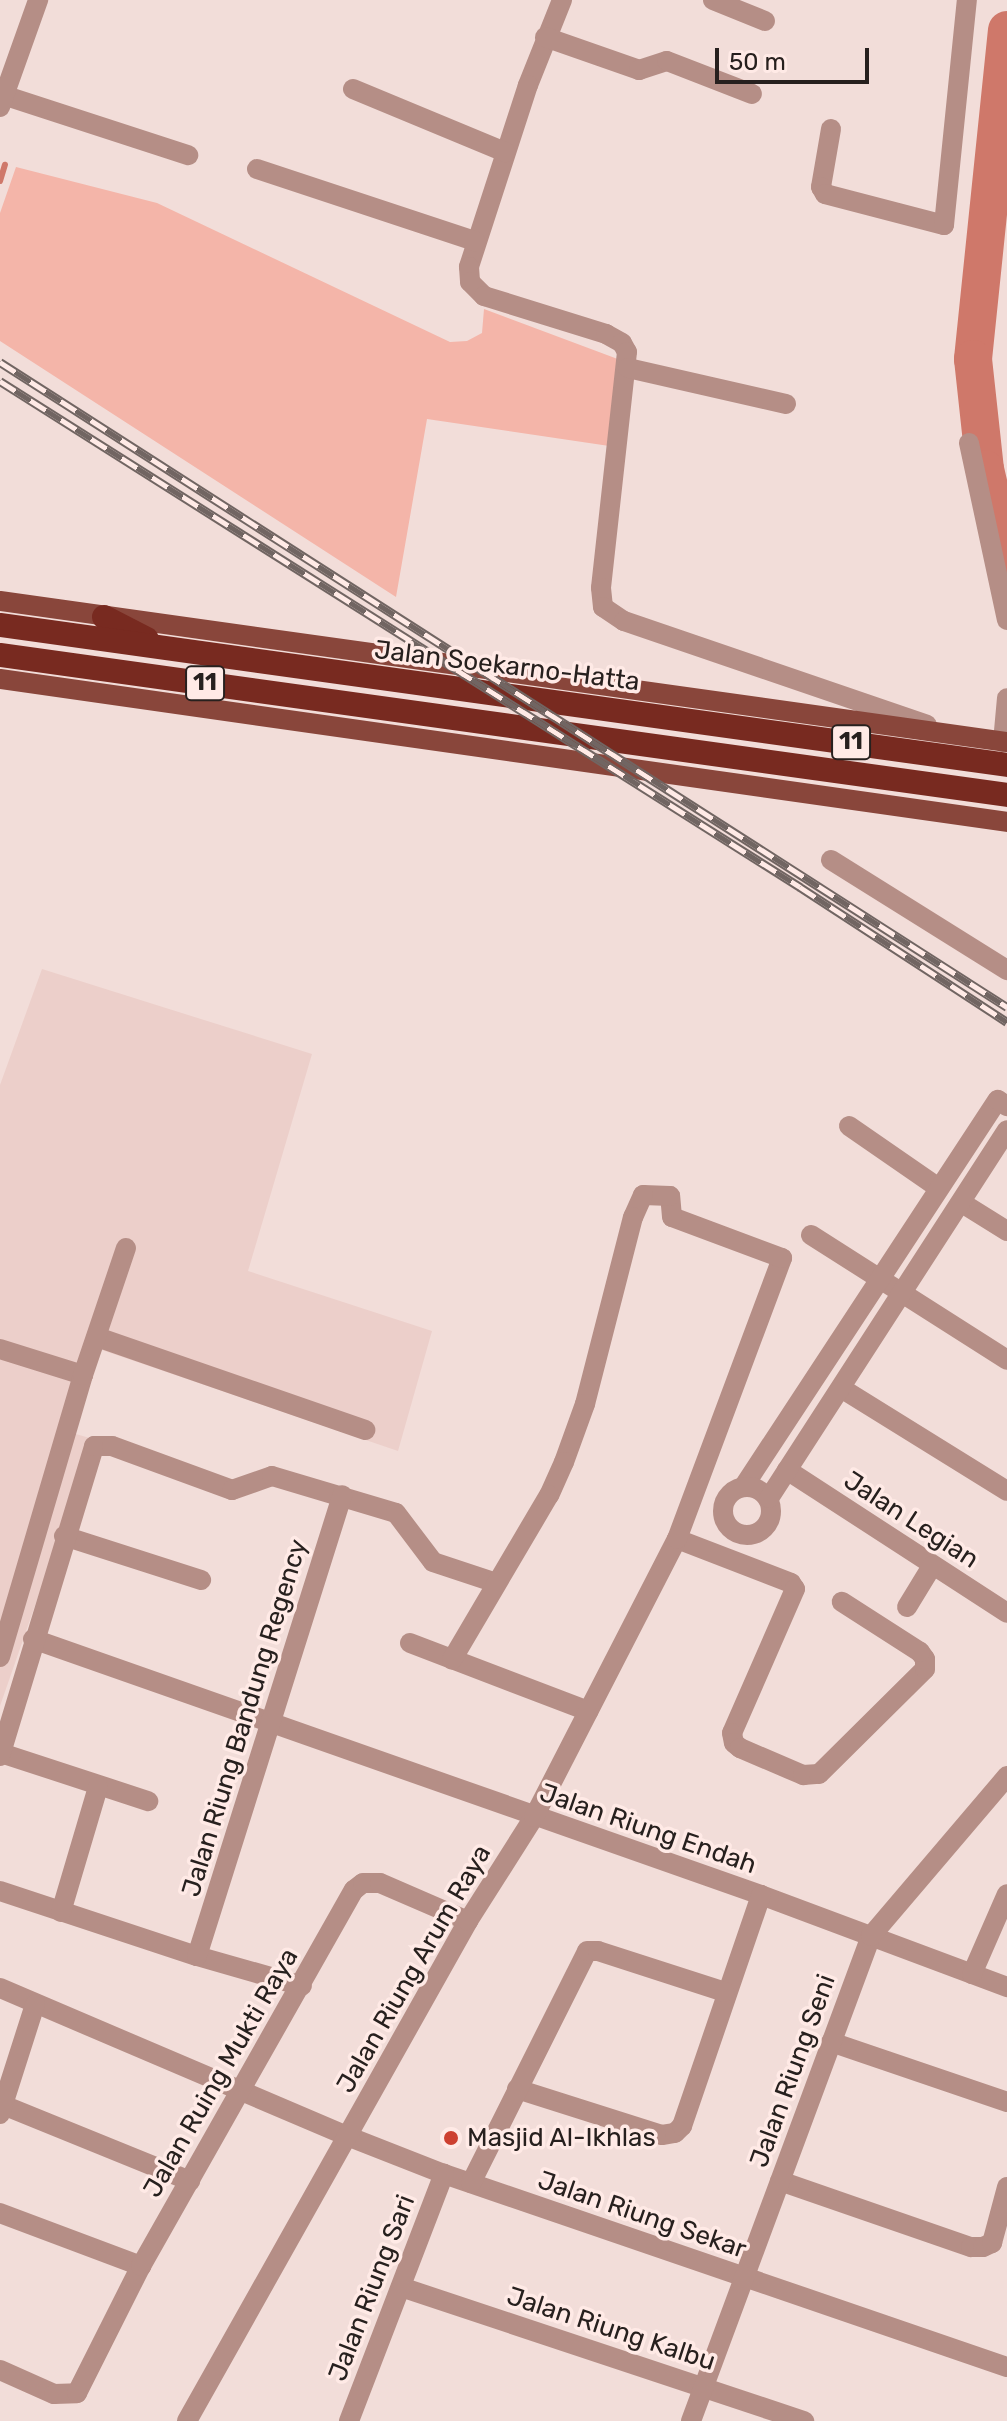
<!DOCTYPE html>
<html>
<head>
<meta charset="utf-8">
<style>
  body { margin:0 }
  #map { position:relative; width:1007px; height:2421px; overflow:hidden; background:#f2ddd9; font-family:Rubik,sans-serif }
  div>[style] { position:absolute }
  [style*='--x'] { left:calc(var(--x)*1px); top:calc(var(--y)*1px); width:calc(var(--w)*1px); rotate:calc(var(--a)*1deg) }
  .built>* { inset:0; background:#eccfca }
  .green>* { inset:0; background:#f4b5a9 }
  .stream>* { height:6px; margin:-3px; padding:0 3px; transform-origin:3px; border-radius:3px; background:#cf786a }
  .river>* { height:38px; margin:-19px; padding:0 19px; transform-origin:19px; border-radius:19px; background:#cf786a }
  .minor>* { height:20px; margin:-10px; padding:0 10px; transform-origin:10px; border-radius:10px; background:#b58e86 }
  .minor>.ring { margin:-10px; padding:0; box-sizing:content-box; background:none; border:20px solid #b58e86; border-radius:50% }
  .major>* { height:20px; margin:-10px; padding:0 10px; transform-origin:10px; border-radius:10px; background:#89463b }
  .highway>* { height:24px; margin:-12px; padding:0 12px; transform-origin:12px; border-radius:12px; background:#782a20 }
  .rail>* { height:9px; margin-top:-4.5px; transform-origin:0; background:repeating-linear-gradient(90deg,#ffeae6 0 18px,#716562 0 36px); box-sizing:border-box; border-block:2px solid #716562 }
  .dots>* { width:22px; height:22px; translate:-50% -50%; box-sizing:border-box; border:4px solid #ffeae6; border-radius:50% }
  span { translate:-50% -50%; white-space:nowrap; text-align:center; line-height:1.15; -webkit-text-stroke:7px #ffeae6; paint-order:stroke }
  .shield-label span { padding:2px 6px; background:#ffeae6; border:2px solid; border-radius:6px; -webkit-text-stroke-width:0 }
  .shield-label { font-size:24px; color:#27201e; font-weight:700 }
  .street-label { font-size:26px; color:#27201e }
  .poi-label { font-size:26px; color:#27201e }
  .left { translate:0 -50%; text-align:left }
  .scale { position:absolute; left:715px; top:48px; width:154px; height:36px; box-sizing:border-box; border:4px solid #27201e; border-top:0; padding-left:10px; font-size:24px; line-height:28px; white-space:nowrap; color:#27201e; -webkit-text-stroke:6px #ffeae6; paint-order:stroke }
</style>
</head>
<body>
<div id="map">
  <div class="built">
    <div style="clip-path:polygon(42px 969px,312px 1054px,248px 1271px,432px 1331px,398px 1451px,96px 1348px,69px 1432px,93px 1439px,0 1706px,0 1085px)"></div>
  </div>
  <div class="green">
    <div style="clip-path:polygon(16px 167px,157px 203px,450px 342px,467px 341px,482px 333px,484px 309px,623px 361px,616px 447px,427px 419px,396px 597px,0 341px,0 213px)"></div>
  </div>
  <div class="stream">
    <div style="--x:0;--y:181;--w:17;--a:-73"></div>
  </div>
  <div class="river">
    <div style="--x:1007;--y:30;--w:331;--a:95.9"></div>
    <div style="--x:973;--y:359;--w:111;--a:83.8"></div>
    <div style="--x:985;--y:469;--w:98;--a:77"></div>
  </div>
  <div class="minor">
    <div style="--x:562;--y:0;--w:92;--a:111.8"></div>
    <div style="--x:528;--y:85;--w:191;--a:108"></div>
    <div style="--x:469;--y:267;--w:15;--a:86"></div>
    <div style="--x:470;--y:282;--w:20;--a:45"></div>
    <div style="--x:484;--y:296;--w:128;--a:17.3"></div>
    <div style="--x:606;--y:334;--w:18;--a:29"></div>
    <div style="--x:622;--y:343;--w:10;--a:61"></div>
    <div style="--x:627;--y:352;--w:237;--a:96.3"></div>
    <div style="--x:601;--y:588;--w:19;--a:84"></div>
    <div style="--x:603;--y:607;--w:25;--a:34"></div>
    <div style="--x:624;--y:621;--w:320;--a:18.9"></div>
    <div style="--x:713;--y:0;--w:56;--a:22"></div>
    <div style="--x:545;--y:37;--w:100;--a:19.3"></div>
    <div style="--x:639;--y:70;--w:29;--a:-18"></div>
    <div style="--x:667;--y:61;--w:91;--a:21.2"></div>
    <div style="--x:353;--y:89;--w:165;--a:22.5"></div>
    <div style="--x:0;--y:94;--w:198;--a:18"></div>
    <div style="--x:0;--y:107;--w:114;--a:-70.4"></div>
    <div style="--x:831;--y:129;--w:59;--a:99.8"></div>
    <div style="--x:821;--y:187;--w:8;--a:60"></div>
    <div style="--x:825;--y:194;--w:123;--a:14.6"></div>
    <div style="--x:944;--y:225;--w:226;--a:-84.2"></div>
    <div style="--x:257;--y:169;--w:230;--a:18.3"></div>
    <div style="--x:628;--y:368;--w:162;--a:12.8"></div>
    <div style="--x:969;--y:443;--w:181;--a:77.9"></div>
    <div style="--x:1003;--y:742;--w:44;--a:-84.8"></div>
    <div style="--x:831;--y:860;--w:208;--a:32"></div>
    <div style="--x:849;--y:1126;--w:109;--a:34.6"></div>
    <div style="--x:962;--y:1203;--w:53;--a:31.9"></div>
    <div style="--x:811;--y:1235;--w:232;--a:32.5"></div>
    <div style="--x:97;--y:1337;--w:284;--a:19.1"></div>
    <div style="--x:0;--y:1349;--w:87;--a:17.4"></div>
    <div style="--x:841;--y:1388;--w:195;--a:31.8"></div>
    <div style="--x:787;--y:1470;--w:262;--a:33"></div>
    <div style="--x:744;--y:1486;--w:462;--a:-56.7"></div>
    <div style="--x:998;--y:1100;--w:11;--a:34"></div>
    <div class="ring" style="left:723px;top:1487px;width:28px;height:28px"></div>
    <div style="--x:769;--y:1498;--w:438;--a:-57.1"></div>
    <div style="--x:64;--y:1536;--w:144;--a:17.8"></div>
    <div style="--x:677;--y:1539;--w:122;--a:21.1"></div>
    <div style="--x:791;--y:1583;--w:7;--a:56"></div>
    <div style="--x:795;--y:1589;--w:157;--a:113.6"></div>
    <div style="--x:732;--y:1733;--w:10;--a:79"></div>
    <div style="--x:734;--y:1743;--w:8;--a:40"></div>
    <div style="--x:740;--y:1748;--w:69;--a:23.2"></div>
    <div style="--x:803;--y:1775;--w:16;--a:-4"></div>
    <div style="--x:819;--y:1774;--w:149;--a:-44.7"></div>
    <div style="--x:925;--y:1669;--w:10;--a:-90"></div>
    <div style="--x:925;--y:1659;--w:9;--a:-126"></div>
    <div style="--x:920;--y:1652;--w:93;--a:-147.3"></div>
    <div style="--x:907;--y:1607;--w:48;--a:-58.6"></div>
    <div style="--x:33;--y:1639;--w:772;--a:19.37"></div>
    <div style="--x:761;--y:1895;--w:263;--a:20.5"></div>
    <div style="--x:410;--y:1643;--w:191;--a:20.9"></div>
    <div style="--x:0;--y:1657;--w:294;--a:-73.6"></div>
    <div style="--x:83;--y:1375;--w:134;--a:-71.3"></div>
    <div style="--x:1;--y:1753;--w:155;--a:18.1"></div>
    <div style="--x:0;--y:1756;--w:324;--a:-73.1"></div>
    <div style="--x:94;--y:1446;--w:18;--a:0"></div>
    <div style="--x:112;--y:1446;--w:128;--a:20.1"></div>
    <div style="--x:232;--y:1490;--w:42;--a:-19.3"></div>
    <div style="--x:272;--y:1476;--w:129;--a:16.6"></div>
    <div style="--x:396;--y:1513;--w:61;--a:52.9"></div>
    <div style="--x:433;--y:1562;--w:66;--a:18.4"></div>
    <div style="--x:0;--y:1891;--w:207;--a:18.3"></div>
    <div style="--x:197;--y:1956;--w:109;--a:15.9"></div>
    <div style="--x:61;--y:1912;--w:130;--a:-73.5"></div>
    <div style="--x:197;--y:1956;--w:483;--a:-72.5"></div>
    <div style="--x:972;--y:1974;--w:87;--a:-66.4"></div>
    <div style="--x:0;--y:1988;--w:377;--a:23.1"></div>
    <div style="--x:347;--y:2136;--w:104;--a:21.4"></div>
    <div style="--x:444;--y:2174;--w:595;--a:18.92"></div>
    <div style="--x:831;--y:2042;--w:186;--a:18.8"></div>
    <div style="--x:517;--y:2089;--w:152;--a:17.6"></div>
    <div style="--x:662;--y:2135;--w:13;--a:-9"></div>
    <div style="--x:675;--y:2133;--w:10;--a:-45"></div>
    <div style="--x:682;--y:2126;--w:244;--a:-71.1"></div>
    <div style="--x:3;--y:2105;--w:202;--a:22.1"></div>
    <div style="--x:0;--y:2114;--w:115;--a:-72.3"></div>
    <div style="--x:780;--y:2181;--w:202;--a:19.1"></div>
    <div style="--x:971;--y:2247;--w:12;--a:0"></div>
    <div style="--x:983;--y:2247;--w:10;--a:-24"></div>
    <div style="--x:992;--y:2243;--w:58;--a:-75"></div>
    <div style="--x:471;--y:2183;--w:259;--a:-63.4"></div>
    <div style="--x:587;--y:1951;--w:11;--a:0"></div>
    <div style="--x:598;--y:1951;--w:133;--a:17.9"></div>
    <div style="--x:0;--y:2213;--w:151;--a:20.6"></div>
    <div style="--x:401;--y:2287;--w:425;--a:18.4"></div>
    <div style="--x:0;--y:2370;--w:59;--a:24"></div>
    <div style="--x:54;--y:2394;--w:23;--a:-2"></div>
    <div style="--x:77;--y:2393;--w:142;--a:-63.3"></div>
    <div style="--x:141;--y:2266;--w:432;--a:-60.5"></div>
    <div style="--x:354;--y:1890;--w:11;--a:-38"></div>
    <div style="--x:363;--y:1883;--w:17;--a:0"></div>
    <div style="--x:380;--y:1883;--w:96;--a:23.4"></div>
    <div style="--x:187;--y:2421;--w:574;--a:-60.66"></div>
    <div style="--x:468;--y:1921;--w:123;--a:-57.6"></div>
    <div style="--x:534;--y:1817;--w:313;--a:-62.8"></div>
    <div style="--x:677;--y:1539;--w:300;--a:-69.5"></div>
    <div style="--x:782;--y:1258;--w:117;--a:-159.6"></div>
    <div style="--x:672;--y:1217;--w:21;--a:-95"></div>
    <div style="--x:670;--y:1196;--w:27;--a:-178"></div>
    <div style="--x:643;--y:1195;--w:24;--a:114"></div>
    <div style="--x:633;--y:1217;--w:193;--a:104.4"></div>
    <div style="--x:585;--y:1404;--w:62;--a:109.9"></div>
    <div style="--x:564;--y:1462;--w:36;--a:114"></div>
    <div style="--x:549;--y:1495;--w:191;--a:120.5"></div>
    <div style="--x:349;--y:2421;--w:265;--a:-69"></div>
    <div style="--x:691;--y:2421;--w:517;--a:-69.64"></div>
    <div style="--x:871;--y:1936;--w:210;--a:-49.6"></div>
  </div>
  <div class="major">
    <div style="--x:0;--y:601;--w:1017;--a:7.97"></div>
    <div style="--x:0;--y:679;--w:1017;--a:8.08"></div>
  </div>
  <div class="highway">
    <div style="--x:104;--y:617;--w:48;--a:27.1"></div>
    <div style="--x:0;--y:625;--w:1017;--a:7.91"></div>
    <div style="--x:0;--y:655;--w:1017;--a:7.91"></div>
  </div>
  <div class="rail">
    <div style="--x:0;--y:362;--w:1196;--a:32.64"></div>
    <div style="--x:0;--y:381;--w:947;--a:32.31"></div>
    <div style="--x:800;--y:887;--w:247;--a:33.1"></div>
  </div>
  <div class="dots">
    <div style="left:451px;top:2138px;background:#cd4030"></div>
  </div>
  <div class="shield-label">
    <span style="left:205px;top:683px">11</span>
    <span style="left:851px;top:742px">11</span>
  </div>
  <div class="street-label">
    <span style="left:507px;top:666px;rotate:7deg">Jalan Soekarno-Hatta</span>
    <span style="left:911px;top:1520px;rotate:33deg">Jalan Legian</span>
    <span style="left:245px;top:1718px;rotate:-73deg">Jalan Riung Bandung Regency</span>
    <span style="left:648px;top:1829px;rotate:19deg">Jalan Riung Endah</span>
    <span style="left:414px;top:1969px;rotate:-60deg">Jalan Riung Arum Raya</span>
    <span style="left:793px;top:2071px;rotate:-70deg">Jalan Riung Seni</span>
    <span style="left:221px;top:2073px;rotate:-60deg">Jalan Ruing Mukti Raya</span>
    <span style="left:642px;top:2215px;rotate:19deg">Jalan Riung Sekar</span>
    <span style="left:372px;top:2288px;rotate:-69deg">Jalan Riung Sari</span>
    <span style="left:611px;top:2329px;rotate:18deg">Jalan Riung Kalbu</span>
  </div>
  <div class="poi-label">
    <span class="left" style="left:467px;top:2138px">Masjid Al-Ikhlas</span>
  </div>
  <div class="scale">50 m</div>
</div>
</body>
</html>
